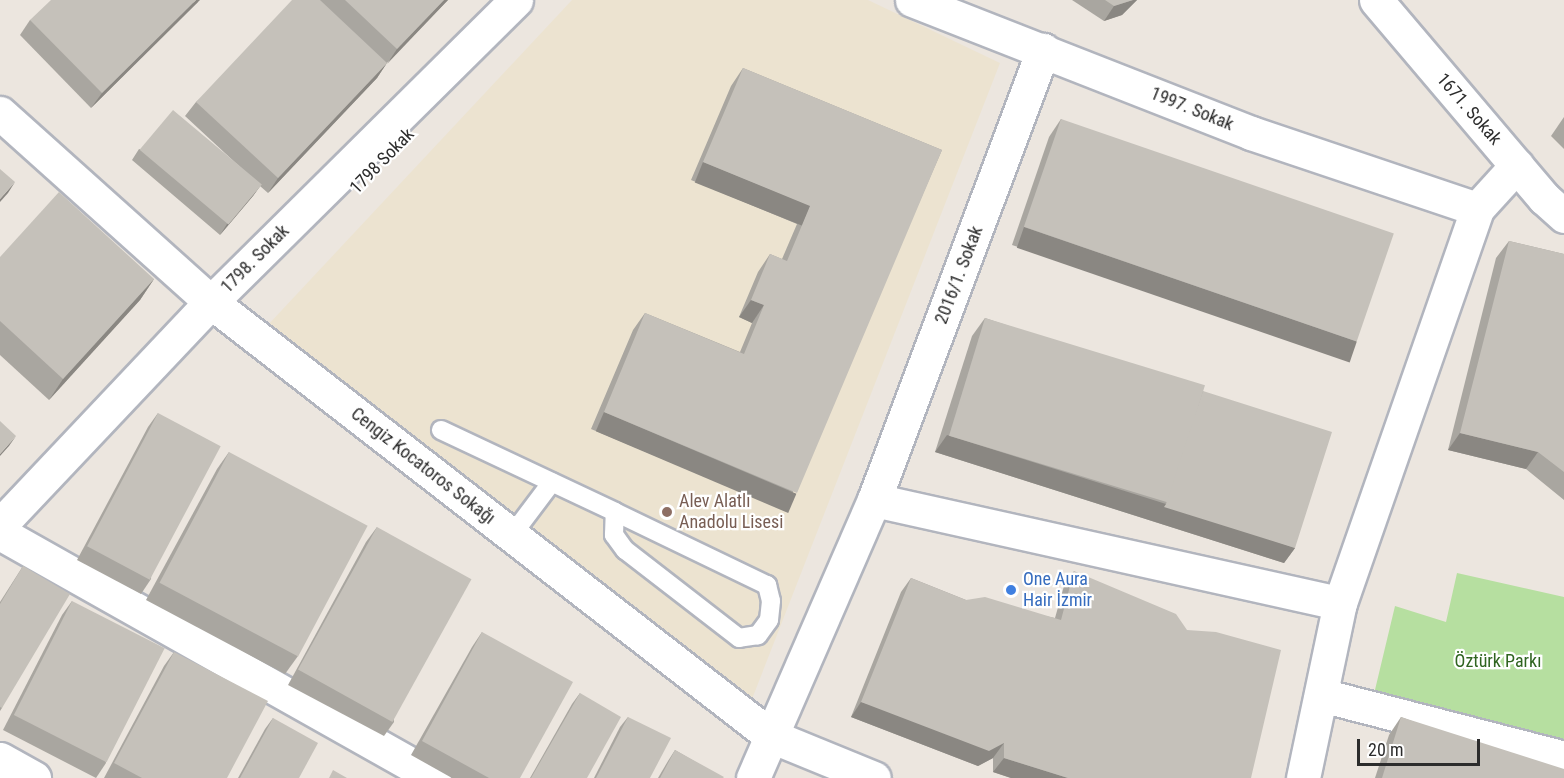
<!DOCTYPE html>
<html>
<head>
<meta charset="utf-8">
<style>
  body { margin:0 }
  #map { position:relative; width:1564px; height:778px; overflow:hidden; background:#ece6df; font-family:"Roboto Condensed",sans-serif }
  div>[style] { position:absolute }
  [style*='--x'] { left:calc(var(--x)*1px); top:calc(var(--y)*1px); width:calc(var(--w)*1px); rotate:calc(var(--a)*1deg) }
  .education>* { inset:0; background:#ece3d0 }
  .green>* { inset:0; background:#b6dfa0 }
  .roads { filter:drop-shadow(2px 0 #b2b5be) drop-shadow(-2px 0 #b2b5be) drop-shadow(0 2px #b2b5be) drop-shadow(0 -2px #b2b5be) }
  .lane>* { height:18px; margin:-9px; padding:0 9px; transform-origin:9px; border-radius:9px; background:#fff }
  .street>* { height:33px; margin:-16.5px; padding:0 16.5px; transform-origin:16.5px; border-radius:16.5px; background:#fff }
  .wall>* { inset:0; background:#a9a6a0 }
  .shaded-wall>* { inset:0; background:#8a8782; transform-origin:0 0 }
  .building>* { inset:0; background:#c5c1ba; transform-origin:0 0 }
  .dots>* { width:16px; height:16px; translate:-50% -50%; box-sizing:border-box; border:3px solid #fff; border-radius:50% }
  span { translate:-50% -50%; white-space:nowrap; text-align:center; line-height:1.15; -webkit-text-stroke:4.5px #fff; paint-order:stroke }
  .street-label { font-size:18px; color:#2c2c2c }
  .education-label { font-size:18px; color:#785e54 }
  .left { translate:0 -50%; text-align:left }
  .shop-label { font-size:18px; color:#366cbe }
  .park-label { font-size:18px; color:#2f6420 }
  .scale { position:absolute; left:1357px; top:739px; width:123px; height:27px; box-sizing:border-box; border:3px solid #2c2c2c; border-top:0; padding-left:8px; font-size:18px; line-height:21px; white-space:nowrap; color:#2c2c2c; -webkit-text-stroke:4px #fff; paint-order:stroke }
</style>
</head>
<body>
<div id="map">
  <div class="education">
    <div style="clip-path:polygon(572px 0,868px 0,1000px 63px,752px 699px,267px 326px)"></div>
  </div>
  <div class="green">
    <div style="clip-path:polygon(1457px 573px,1564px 597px,1564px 747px,1374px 694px,1395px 606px,1446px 622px)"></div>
  </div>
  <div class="roads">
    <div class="lane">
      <div style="--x:441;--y:430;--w:192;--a:25.2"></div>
      <div style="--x:615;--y:512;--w:169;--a:25.7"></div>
      <div style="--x:767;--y:585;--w:16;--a:76"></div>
      <div style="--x:771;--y:601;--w:19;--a:96"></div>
      <div style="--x:769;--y:620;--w:19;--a:126"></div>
      <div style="--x:758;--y:635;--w:19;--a:171"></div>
      <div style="--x:739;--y:638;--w:144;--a:-142.3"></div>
      <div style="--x:625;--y:550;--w:19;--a:-126"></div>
      <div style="--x:614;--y:535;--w:23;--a:-88"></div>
      <div style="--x:512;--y:535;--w:66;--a:-53"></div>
    </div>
    <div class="street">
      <div style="--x:912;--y:0;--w:364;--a:21.4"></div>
      <div style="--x:1251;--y:133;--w:238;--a:18.6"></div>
      <div style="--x:1376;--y:0;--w:260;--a:49.7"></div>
      <div style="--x:1544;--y:198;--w:27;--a:42"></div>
      <div style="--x:0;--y:113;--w:283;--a:41.9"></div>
      <div style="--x:211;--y:302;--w:708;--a:37.78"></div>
      <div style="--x:771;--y:736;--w:111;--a:22.2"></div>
      <div style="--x:874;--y:500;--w:477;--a:12.5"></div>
      <div style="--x:0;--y:525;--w:307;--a:-46.6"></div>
      <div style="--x:211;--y:302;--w:429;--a:-44.7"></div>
      <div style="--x:0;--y:533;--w:498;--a:29.4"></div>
      <div style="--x:1321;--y:695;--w:251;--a:14.5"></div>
      <div style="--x:0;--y:759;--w:39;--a:29"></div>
      <div style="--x:753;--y:778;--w:303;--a:-66.5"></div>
      <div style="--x:874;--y:500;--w:481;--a:-69.4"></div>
      <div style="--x:1303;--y:778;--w:179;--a:-78.1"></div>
      <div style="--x:1340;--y:603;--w:417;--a:-70.8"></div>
      <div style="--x:1477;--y:209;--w:59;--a:-47.7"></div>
    </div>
  </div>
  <div class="wall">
    <div style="clip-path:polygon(320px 0,448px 0,386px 64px,377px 78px,268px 193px,260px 186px,253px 196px,220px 235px,132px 160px,139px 149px,240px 167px,185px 116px,196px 102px)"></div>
    <div style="clip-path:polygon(1072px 0,1137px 0,1122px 15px,1104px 21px)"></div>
    <div style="clip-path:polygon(198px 2px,91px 108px,20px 35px,30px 20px)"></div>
    <div style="clip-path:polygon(743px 68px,942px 150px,785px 510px,591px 429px,633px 330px,645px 313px,740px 352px,752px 323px,739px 317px,758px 272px,770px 254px,782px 259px,797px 224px,691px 180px,731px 86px)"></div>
    <div style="clip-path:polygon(1564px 117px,1564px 149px,1551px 136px)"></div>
    <div style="clip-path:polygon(1061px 119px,1357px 340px,1345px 357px,1012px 245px,1049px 137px)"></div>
    <div style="clip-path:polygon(1509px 241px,1564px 254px,1564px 500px,1526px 469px,1448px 450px,1496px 258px)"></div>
    <div style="clip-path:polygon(0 257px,154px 279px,140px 300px,49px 400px,0 355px)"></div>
    <div style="clip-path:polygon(985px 318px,1203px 391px,1295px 548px,1284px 563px,935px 452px,972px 336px)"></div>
    <div style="clip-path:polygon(158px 413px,151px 579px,141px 594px,77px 560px,148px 427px)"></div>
    <div style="clip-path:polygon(229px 452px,298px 656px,285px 674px,146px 600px,217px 469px)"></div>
    <div style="clip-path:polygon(377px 527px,394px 722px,384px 736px,288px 685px,366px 542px)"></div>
    <div style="clip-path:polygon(23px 566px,2px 708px,0 711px,0 602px)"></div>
    <div style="clip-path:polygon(1074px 571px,1251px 778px,1011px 778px,993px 772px,993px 758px,978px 766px,851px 717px,901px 592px,911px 578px,966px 600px,1055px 618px,1064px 586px)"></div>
    <div style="clip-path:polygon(72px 601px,106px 763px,96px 778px,3px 730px,62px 615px)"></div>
    <div style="clip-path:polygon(482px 632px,520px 778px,452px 778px,411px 755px,472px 647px)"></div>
    <div style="clip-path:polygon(174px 652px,227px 778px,104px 778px,164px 666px)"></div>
    <div style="clip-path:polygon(580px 693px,587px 778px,530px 778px,572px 704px)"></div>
    <div style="clip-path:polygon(628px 717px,650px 778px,594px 778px,620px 727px)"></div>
    <div style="clip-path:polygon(1401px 717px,1564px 778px,1375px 778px,1389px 735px)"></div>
    <div style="clip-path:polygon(273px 718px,299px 778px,238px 778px,265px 729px)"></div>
    <div style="clip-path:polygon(675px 750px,723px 778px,658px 778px,668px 761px)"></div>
  </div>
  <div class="shaded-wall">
    <div style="clip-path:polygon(196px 0,200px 0,91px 108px,102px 93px)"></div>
    <div style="clip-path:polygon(444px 0,448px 0,387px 64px,397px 49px)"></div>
    <div style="clip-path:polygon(1133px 0,1137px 0,1122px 15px,1104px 21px,1114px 6px)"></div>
    <div style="clip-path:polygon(387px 63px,377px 78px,268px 193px,278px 178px)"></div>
    <div style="left:703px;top:162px;width:116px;height:22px;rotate:22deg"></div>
    <div style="clip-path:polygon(15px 182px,8px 193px,0 202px,0 199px)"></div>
    <div style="clip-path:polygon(261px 185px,253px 196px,220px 235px,227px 224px)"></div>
    <div style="left:1024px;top:227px;width:352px;height:22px;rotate:19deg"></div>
    <div style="clip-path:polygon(154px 279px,140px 300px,49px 400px,63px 379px)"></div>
    <div style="clip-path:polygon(751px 300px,764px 305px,752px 323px,739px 317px)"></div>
    <div style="left:604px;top:412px;width:209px;height:21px;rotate:23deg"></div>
    <div style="clip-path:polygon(1460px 433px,1538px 452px,1526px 469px,1448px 450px)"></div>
    <div style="clip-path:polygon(947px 435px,1166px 504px,1295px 548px,1284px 563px,935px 452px)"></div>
    <div style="clip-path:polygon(16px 436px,9px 446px,0 456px,0 454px)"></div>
    <div style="clip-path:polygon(861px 702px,1004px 743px,993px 758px,978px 766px,851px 717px)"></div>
    <div style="clip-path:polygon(1004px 758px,1068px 778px,1011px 778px,993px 772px)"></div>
  </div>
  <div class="building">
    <div style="clip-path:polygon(51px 0,196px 0,102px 93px,30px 20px)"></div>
    <div style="clip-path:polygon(292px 0,320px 0,387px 63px,278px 178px,196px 102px)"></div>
    <div style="clip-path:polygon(345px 0,444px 0,397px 49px)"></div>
    <div style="clip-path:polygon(1105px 0,1133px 0,1114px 6px)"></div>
    <div style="clip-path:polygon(743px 68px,942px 150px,797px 493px,604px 412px,645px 313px,744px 354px,764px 305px,751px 300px,770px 254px,787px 261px,810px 206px,703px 162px)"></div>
    <div style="left:173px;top:110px;width:116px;height:52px;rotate:40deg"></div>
    <div style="left:1061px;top:119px;width:352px;height:114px;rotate:19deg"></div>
    <div style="clip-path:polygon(0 169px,15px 182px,0 199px)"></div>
    <div style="clip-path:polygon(59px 192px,154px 279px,63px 379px,0 321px,0 257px)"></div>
    <div style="clip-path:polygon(1509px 241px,1564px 254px,1564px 472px,1538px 452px,1460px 433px)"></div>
    <div style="left:985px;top:318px;width:230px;height:123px;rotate:17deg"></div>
    <div style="clip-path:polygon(1203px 391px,1332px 432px,1295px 548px,1164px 507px,1166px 504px)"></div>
    <div style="left:158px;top:413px;width:71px;height:151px;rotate:28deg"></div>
    <div style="clip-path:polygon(0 421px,16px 436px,0 454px)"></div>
    <div style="left:229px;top:452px;width:157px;height:148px;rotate:28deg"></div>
    <div style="left:377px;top:527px;width:108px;height:163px;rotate:29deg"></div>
    <div style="clip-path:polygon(23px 566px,70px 594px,2px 708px,0 707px,0 604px)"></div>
    <div style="clip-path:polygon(1074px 571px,1176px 614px,1187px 630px,1216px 632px,1281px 650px,1251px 778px,1068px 778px,1004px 758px,1004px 743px,989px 751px,861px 702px,911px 578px,966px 600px,985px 597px,1061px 620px)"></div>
    <div style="left:72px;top:601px;width:104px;height:128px;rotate:27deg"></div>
    <div style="clip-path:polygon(482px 632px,573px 682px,520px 778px,489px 778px,422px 741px)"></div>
    <div style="clip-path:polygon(174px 652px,268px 701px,227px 778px,142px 778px,114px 763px)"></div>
    <div style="clip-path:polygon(580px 693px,621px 717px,587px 778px,531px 778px)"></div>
    <div style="clip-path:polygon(628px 717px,671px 738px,650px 778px,596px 778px)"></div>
    <div style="clip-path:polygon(1401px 717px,1564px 769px,1564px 778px,1382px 778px)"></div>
    <div style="clip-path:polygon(273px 718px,318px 743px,299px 778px,240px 778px)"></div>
    <div style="clip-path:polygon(675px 750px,724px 777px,723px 778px,660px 778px)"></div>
    <div style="clip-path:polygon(333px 770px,347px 778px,329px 778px)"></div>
  </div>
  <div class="dots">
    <div style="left:667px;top:512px;background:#8d6e63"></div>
    <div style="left:1011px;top:590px;background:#3f7fe0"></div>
  </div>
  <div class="street-label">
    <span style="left:1192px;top:109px;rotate:22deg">1997. Sokak</span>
    <span style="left:1469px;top:109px;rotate:49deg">1671. Sokak</span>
    <span style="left:382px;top:161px;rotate:-46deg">1798 Sokak</span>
    <span style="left:255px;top:259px;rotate:-45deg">1798. Sokak</span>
    <span style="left:959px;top:275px;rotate:-69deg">2016/1. Sokak</span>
    <span style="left:423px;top:466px;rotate:38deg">Cengiz Kocatoros Sokağı</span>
  </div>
  <div class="education-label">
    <span class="left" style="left:679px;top:512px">Alev Alatlı<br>Anadolu Lisesi</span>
  </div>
  <div class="shop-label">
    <span class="left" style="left:1023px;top:590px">One Aura<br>Hair İzmir</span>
  </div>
  <div class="park-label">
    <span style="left:1498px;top:661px">Öztürk Parkı</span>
  </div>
  <div class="scale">20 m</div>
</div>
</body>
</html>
